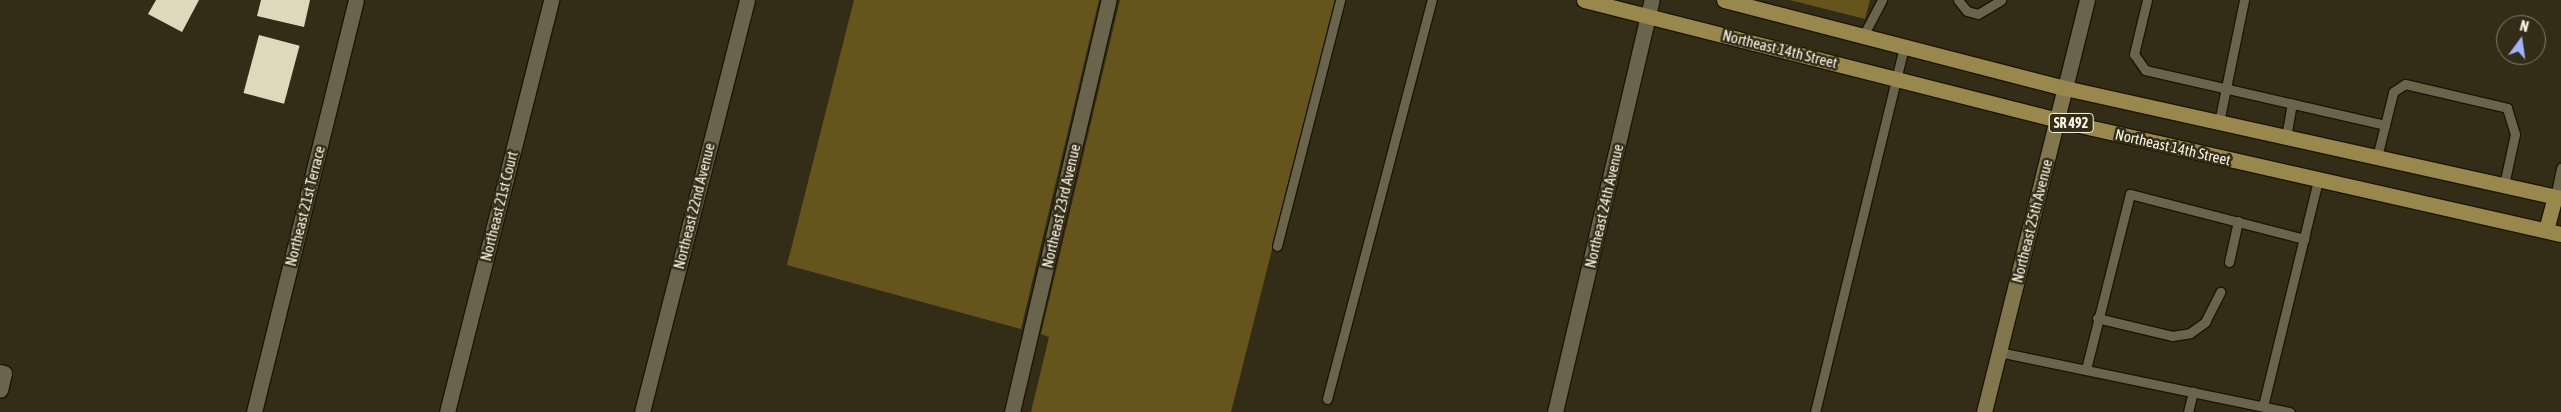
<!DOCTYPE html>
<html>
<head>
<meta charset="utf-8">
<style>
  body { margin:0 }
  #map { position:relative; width:2561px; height:412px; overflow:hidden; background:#332d17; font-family:"Asap Condensed",sans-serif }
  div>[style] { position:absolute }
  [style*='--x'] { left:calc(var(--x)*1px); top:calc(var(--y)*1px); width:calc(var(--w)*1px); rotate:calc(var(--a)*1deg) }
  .green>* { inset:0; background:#65551d }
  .building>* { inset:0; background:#dfd8bd; transform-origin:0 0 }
  .roads { filter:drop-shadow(1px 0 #1b1502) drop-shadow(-1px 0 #1b1502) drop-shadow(0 1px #1b1502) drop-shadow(0 -1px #1b1502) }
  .service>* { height:9px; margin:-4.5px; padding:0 4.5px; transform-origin:4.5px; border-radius:4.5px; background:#6b644d }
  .minor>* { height:15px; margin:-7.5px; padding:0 7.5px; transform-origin:7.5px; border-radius:7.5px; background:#6b644d }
  .tertiary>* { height:15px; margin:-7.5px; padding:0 7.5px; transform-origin:7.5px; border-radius:7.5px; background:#6b644d }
  .secondary>* { height:15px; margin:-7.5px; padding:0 7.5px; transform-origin:7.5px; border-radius:7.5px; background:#82764e }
  .primary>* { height:15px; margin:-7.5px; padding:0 7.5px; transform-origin:7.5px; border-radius:7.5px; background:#99884e }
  span { translate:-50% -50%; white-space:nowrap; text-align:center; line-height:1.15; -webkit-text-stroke:5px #332d17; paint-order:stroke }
  .shield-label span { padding:1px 4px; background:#332d17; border:1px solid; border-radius:4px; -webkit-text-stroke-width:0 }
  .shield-label { font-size:14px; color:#f8f4e6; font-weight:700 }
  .street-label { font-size:15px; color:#f8f4e6 }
  .north { position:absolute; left:2496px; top:15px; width:50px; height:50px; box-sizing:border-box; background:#332d17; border:1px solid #827d6a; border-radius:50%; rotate:14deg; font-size:14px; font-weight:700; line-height:20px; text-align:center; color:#f8f4e6 }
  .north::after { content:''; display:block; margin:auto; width:18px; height:22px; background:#a1b3fd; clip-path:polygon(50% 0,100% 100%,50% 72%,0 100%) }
</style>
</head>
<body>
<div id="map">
  <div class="green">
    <div style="clip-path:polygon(854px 0,1099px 0,1021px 329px,787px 265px)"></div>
    <div style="clip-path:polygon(1120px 0,1335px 0,1231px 412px,1031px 412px,1049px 337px,1041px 334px)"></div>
    <div style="clip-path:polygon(1790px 0,1870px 0,1865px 19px)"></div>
  </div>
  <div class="building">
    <div style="clip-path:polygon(156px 0,199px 0,182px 32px,148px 14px)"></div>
    <div style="clip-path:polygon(261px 0,310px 0,304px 27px,257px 16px)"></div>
    <div style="left:259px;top:35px;width:42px;height:60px;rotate:15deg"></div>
  </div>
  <div class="roads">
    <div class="service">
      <div style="--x:1958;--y:0;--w:14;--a:51"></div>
      <div style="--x:1967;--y:11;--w:11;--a:15"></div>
      <div style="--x:1978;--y:14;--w:27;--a:-31"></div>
      <div style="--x:2147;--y:0;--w:56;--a:103.5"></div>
      <div style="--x:2134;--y:54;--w:19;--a:55"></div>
      <div style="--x:2145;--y:70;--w:246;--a:12.9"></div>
      <div style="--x:2385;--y:125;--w:33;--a:104"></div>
      <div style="--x:1863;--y:36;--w:41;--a:-62.2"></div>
      <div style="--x:2219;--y:122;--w:125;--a:-78.4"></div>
      <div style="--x:2385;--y:125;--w:34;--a:-76"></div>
      <div style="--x:2393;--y:92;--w:14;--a:-34"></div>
      <div style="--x:2405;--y:84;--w:105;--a:13.2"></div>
      <div style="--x:2507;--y:108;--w:27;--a:73"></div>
      <div style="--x:2515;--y:134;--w:52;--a:102.2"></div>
      <div style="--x:2286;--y:137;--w:34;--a:-80"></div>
      <div style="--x:2555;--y:197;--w:30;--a:-78"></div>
      <div style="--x:1277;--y:246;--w:254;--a:-75.6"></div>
      <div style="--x:2229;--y:262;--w:42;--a:-77.6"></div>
      <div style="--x:2097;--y:318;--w:77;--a:13.5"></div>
      <div style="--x:2172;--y:336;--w:18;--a:-9"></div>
      <div style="--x:2190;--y:333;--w:19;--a:-36"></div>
      <div style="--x:2205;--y:322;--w:34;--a:-63"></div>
      <div style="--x:1999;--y:352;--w:297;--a:11.7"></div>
      <div style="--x:2086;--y:369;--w:180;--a:-75.9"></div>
      <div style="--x:2130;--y:194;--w:180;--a:14.5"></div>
      <div style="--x:1327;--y:399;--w:413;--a:-75.3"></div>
      <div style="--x:2263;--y:406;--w:233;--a:-76.3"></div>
      <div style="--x:1815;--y:412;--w:377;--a:-76.3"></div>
      <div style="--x:2188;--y:412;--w:21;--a:-76"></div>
    </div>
    <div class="minor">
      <div style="--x:0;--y:372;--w:4;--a:14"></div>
      <div style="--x:4;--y:373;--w:17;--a:103"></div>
      <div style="--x:254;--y:412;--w:424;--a:-76.1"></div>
      <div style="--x:447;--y:412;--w:425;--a:-75.8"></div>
      <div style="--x:642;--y:412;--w:425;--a:-75.7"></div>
      <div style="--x:1012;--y:412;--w:423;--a:-76.8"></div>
      <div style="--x:1555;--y:412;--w:423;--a:-76.8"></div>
    </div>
    <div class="tertiary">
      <div style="--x:2065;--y:88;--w:91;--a:-76"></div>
    </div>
    <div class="secondary">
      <div style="--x:1984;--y:412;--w:334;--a:-76"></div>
    </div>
    <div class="primary">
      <div style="--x:1584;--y:0;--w:488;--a:14.2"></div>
      <div style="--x:2057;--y:120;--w:517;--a:12.75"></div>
      <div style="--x:1724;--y:0;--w:352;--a:14.5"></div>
      <div style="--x:2065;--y:88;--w:508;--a:12.5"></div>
      <div style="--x:2546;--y:230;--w:34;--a:-75"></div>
    </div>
  </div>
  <div class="shield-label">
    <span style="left:2071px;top:123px">SR 492</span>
  </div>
  <div class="street-label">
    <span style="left:1780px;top:49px;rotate:14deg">Northeast 14th Street</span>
    <span style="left:2173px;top:147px;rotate:13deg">Northeast 14th Street</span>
    <span style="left:305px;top:206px;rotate:-76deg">Northeast 21st Terrace</span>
    <span style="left:499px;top:206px;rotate:-76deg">Northeast 21st Court</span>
    <span style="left:694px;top:206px;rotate:-76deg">Northeast 22nd Avenue</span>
    <span style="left:1061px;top:206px;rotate:-77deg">Northeast 23rd Avenue</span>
    <span style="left:1604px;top:206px;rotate:-77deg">Northeast 24th Avenue</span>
    <span style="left:2032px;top:221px;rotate:-76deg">Northeast 25th Avenue</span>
  </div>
  <div class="north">N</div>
</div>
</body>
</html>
